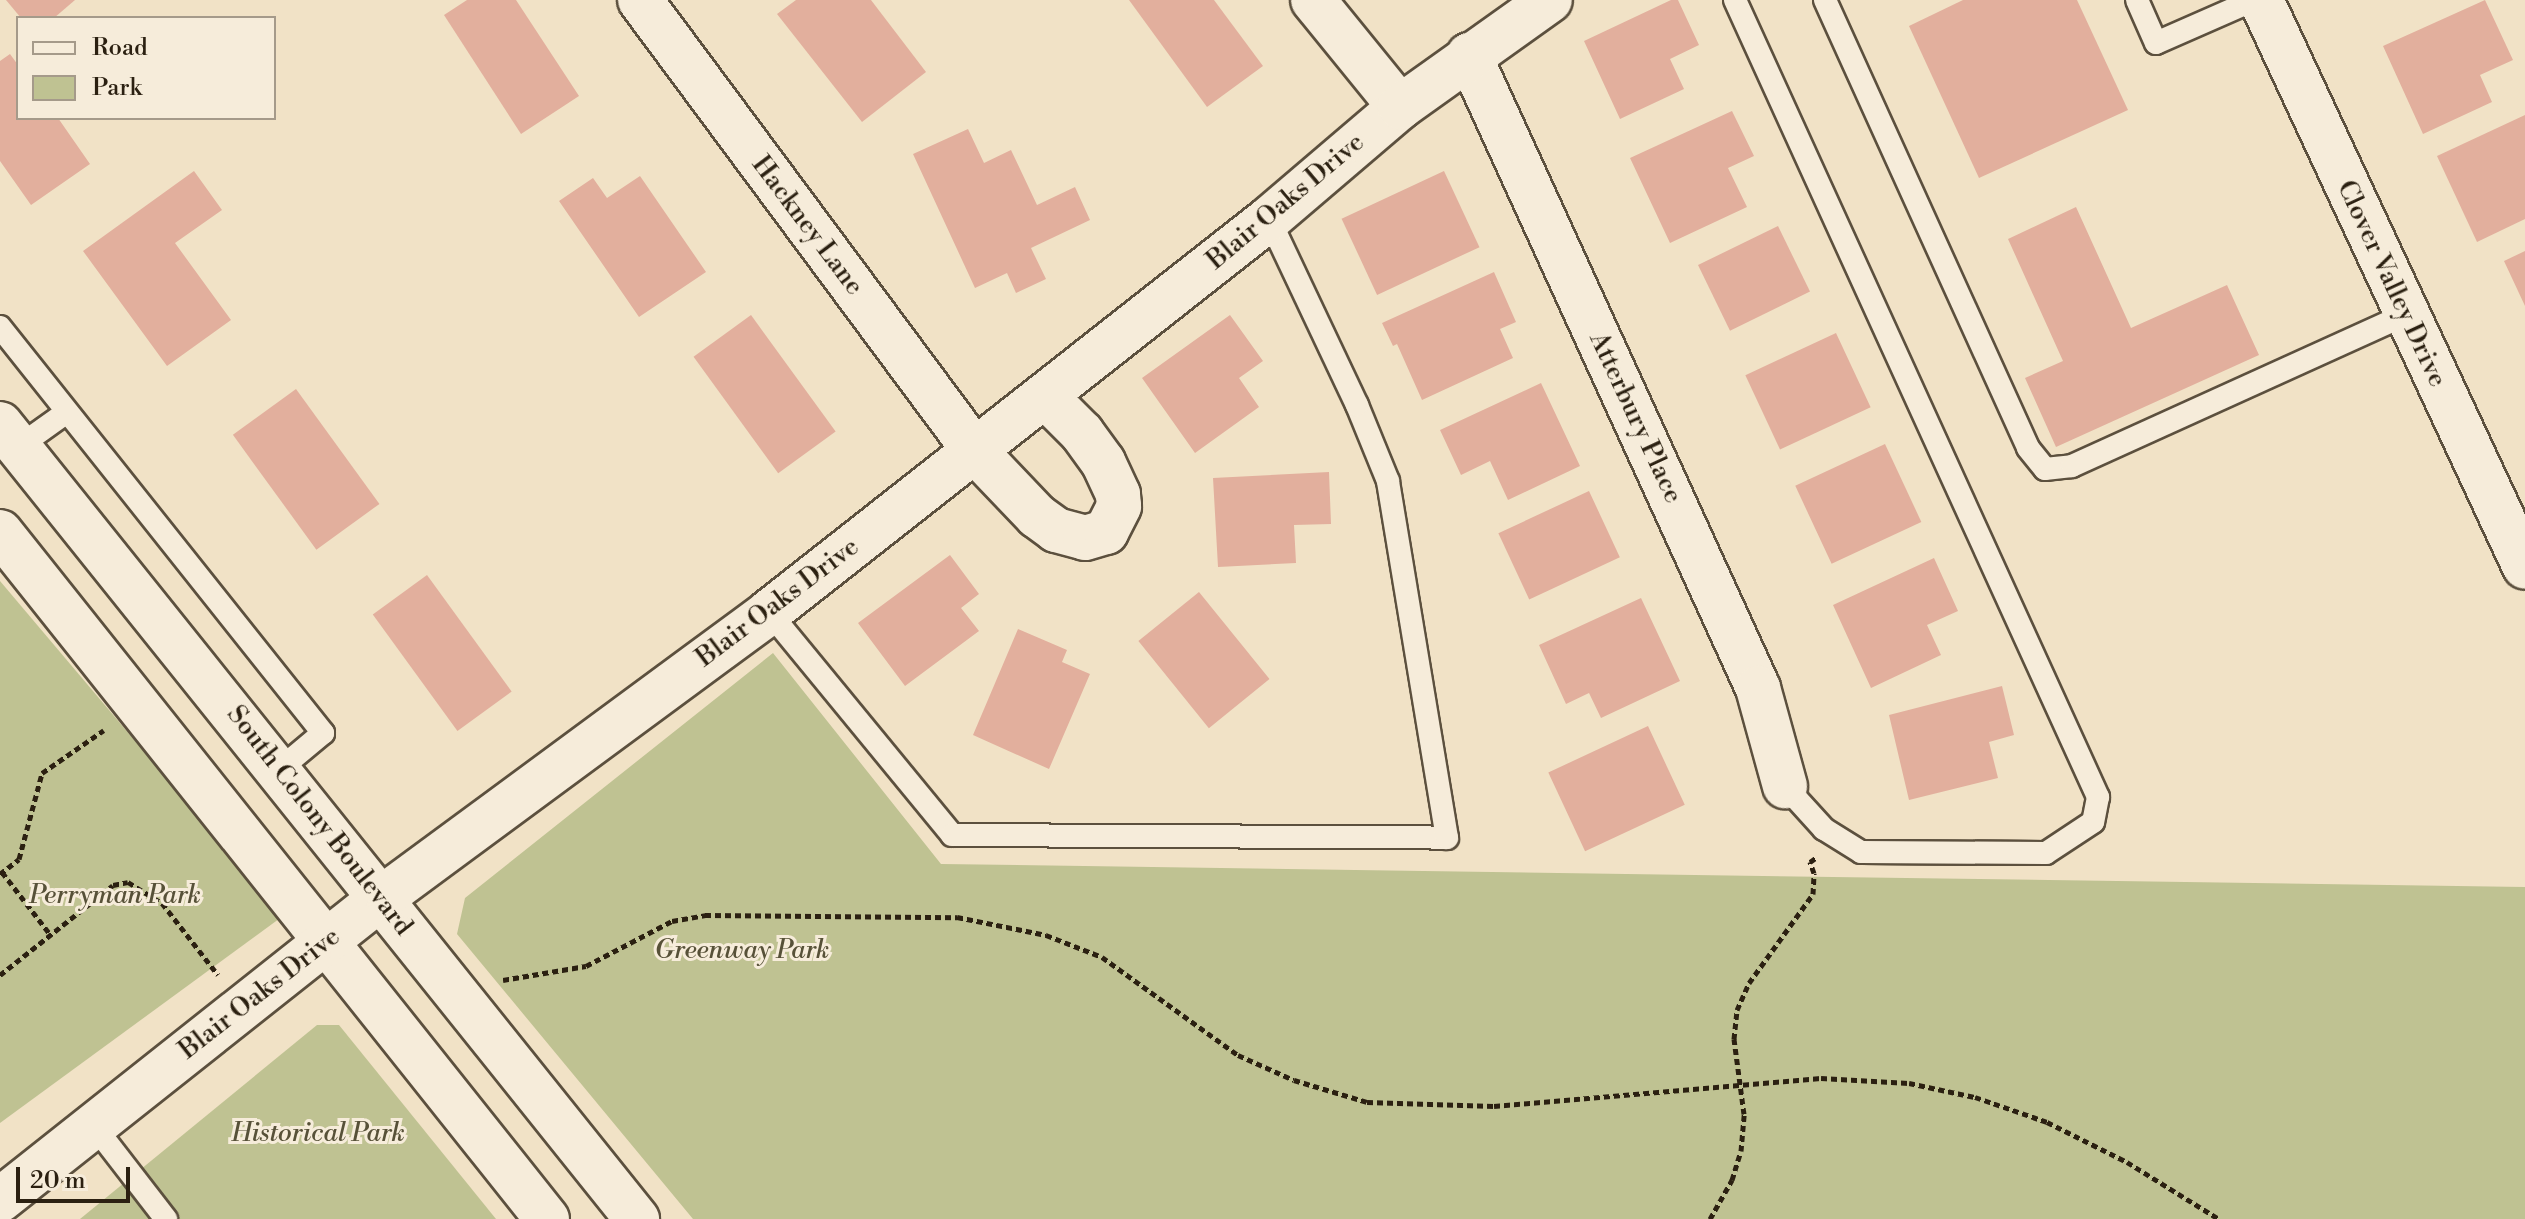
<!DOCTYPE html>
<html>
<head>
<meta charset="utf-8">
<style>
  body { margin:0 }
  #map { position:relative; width:2525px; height:1219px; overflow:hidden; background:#f1e2c6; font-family:"Libre Bodoni",serif }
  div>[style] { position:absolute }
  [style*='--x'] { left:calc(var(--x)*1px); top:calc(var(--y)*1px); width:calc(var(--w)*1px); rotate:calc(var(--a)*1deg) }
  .green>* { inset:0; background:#bfc292 }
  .building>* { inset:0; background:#e2af9d; transform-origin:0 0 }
  .path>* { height:5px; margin-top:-2.5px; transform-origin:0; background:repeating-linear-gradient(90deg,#2b2011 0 6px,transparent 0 10px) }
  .roads { filter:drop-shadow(2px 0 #5c503e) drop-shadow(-2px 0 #5c503e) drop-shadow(0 2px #5c503e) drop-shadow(0 -2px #5c503e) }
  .lane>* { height:22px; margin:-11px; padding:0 11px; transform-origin:11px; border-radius:11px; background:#f6ecda }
  .street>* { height:44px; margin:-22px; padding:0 22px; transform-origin:22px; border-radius:22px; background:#f6ecda }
  .secondary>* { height:44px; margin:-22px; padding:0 22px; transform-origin:22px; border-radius:22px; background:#f6ecda }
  span { translate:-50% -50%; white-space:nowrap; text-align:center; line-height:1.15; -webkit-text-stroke:6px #f6ecda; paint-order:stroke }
  .street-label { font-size:26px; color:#2b2011 }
  .park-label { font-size:26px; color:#575138; font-style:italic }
  .legend { position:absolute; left:16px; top:16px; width:260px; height:104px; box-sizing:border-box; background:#f6ecda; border:2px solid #a59a8a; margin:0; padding:10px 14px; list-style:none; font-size:24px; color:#2b2011 }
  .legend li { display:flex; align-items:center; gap:16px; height:40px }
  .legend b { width:40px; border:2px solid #a59a8a }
  .scale { position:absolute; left:16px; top:1167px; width:114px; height:36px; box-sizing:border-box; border:4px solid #2b2011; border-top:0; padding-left:10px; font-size:24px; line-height:28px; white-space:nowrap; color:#2b2011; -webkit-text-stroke:6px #f6ecda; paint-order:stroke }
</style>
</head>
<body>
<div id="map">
  <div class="green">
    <div style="clip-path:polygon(0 581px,283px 916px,0 1123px)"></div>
    <div style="clip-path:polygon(773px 653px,941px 864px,2525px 887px,2525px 1219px,693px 1219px,457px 934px,465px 898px)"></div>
    <div style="clip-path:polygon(317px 1025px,339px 1025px,496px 1219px,80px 1219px)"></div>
  </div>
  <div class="building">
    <div style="clip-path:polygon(6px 0,75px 0,54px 18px,21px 18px)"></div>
    <div style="clip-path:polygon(467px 0,516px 0,579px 96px,521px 134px,444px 15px)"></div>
    <div style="clip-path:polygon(796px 0,871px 0,926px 72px,862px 122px,777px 14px)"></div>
    <div style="clip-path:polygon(1129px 0,1214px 0,1263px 66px,1207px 107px)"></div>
    <div style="clip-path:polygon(1671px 0,1678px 0,1699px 45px,1670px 59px,1684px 89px,1620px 119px,1584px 41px)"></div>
    <div style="clip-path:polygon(1963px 0,2077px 0,2128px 110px,1979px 178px,1909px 26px)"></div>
    <div style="clip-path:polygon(2485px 0,2513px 60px,2480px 75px,2492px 102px,2423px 134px,2383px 46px)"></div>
    <div style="clip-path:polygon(10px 54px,18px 65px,18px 118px,58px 118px,90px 164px,31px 205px,0 161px,0 61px)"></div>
    <div style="clip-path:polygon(1732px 111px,1754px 156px,1728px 168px,1747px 207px,1670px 243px,1630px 158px)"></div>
    <div style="clip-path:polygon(2525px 115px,2525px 219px,2477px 242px,2437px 156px)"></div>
    <div style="clip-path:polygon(968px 129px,984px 163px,1011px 150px,1037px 205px,1075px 187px,1090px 220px,1031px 248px,1046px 279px,1016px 293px,1007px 273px,975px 288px,913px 154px)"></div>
    <div style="clip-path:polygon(194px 171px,222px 210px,175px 243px,231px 320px,167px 366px,83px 251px)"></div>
    <div style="left:1444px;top:171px;width:84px;height:113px;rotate:65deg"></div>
    <div style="clip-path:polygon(640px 176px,706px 272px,639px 317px,559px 201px,593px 178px,607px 198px)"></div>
    <div style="clip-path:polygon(2076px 207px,2131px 328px,2227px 285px,2259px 355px,2056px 447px,2025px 378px,2063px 361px,2008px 239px)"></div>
    <div style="left:1778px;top:226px;width:73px;height:89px;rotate:64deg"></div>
    <div style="clip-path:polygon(2525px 251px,2525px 306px,2504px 261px)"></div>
    <div style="clip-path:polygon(1494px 272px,1516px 322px,1500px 329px,1513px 358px,1422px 400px,1397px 344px,1393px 346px,1382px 323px)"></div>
    <div style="left:751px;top:315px;width:144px;height:71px;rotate:54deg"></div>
    <div style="clip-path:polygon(1230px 315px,1263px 361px,1239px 378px,1259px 407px,1195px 453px,1142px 378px)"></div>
    <div style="left:1836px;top:333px;width:82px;height:100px;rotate:65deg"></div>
    <div style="clip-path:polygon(1541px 383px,1580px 466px,1508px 500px,1490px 461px,1461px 475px,1440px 430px)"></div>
    <div style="left:296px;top:389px;width:142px;height:78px;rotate:54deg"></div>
    <div style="left:1885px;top:444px;width:86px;height:99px;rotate:65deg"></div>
    <div style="clip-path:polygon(1329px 472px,1331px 524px,1294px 525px,1296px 563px,1218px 567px,1213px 478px)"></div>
    <div style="left:1589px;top:491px;width:73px;height:100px;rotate:65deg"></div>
    <div style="clip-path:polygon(950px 555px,979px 594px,961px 608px,979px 631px,905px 686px,858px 623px)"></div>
    <div style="clip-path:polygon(1934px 558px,1958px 611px,1927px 625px,1941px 655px,1871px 688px,1833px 605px)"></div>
    <div style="left:427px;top:575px;width:144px;height:67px;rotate:54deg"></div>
    <div style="left:1199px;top:592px;width:112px;height:78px;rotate:51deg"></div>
    <div style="clip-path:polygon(1641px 598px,1680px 681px,1601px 718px,1589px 693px,1566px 704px,1539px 645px)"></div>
    <div style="clip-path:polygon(1018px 629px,1067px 650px,1062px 662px,1090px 674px,1049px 769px,973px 735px)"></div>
    <div style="clip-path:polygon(2002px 686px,2014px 735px,1989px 742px,1998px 778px,1909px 800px,1889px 715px)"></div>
    <div style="left:1648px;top:726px;width:87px;height:110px;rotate:65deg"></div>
  </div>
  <div class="path">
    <div style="--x:2;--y:872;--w:78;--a:52.3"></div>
    <div style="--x:0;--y:874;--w:24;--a:-38"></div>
    <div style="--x:19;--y:859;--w:89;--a:-75"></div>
    <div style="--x:42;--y:773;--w:75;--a:-34.7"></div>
    <div style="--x:0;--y:975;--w:144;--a:-38.5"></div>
    <div style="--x:113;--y:885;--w:15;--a:-11"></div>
    <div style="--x:128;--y:882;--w:40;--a:32"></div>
    <div style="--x:162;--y:903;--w:91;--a:52.1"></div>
    <div style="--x:503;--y:980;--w:84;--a:-9.6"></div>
    <div style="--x:586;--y:966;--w:97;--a:-27.6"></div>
    <div style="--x:672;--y:921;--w:34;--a:-10"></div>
    <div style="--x:705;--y:915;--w:252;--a:0.5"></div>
    <div style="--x:957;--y:917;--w:91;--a:11.4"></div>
    <div style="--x:1046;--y:935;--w:60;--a:21.4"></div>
    <div style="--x:1102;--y:957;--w:168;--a:35.8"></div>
    <div style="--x:1238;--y:1055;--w:61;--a:24.1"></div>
    <div style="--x:1294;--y:1080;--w:76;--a:16.8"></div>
    <div style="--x:1367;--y:1102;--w:127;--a:1.8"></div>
    <div style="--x:1494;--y:1106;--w:328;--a:-4.9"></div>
    <div style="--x:1821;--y:1078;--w:88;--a:3.3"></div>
    <div style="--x:1909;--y:1083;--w:67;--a:12"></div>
    <div style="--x:1975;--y:1097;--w:76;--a:19.1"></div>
    <div style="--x:2047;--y:1122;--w:89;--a:26.6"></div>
    <div style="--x:2127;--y:1162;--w:108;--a:31.8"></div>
    <div style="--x:1710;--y:1219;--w:45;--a:-60.6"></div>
    <div style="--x:1732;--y:1180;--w:30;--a:-73"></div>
    <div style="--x:1741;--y:1151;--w:37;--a:-85"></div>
    <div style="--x:1744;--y:1114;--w:76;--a:-97.6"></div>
    <div style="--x:1734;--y:1039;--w:29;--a:-84"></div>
    <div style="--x:1737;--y:1010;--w:30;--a:-66"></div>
    <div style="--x:1749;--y:983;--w:110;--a:-54.3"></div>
    <div style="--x:1813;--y:894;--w:21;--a:-87"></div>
    <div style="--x:1814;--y:873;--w:12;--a:-110"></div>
    <div style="--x:1810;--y:862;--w:9;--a:-36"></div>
  </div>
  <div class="roads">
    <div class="lane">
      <div style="--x:1735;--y:0;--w:876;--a:65.51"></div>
      <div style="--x:2098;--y:797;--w:25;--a:101"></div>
      <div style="--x:2093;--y:822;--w:56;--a:146.6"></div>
      <div style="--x:2046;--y:853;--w:185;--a:-179.7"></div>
      <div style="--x:1861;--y:852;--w:44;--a:-148.1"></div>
      <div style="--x:1824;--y:829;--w:58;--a:-132.2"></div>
      <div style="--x:1825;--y:0;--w:492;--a:65.6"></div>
      <div style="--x:2028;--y:448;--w:27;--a:51"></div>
      <div style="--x:2045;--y:469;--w:27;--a:-6"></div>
      <div style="--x:2072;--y:466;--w:366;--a:-24.4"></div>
      <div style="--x:2137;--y:0;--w:47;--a:66.2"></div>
      <div style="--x:2156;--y:43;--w:107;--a:-23.7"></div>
      <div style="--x:0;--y:327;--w:519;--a:51.5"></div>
      <div style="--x:323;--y:733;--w:56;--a:140.1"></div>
      <div style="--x:18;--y:447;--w:60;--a:-35.5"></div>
      <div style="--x:769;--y:612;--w:288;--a:50.6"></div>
      <div style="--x:952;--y:835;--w:495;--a:0.3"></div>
      <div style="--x:1447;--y:838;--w:362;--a:-99.4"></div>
      <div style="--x:1388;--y:481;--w:82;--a:-112.2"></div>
      <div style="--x:1357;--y:405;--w:206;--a:-115.3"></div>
      <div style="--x:94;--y:1126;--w:118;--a:52.3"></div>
    </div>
    <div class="street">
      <div style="--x:640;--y:0;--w:562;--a:53.4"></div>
      <div style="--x:975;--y:451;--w:90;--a:46.4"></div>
      <div style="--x:1037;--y:516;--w:24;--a:36"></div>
      <div style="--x:1056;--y:530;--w:30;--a:15"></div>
      <div style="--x:1085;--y:538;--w:22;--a:-16"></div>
      <div style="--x:1106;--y:532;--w:29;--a:-63"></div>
      <div style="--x:1119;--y:506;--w:12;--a:-95"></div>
      <div style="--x:1118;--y:494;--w:35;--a:-115"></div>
      <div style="--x:1103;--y:462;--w:36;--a:-126"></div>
      <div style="--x:1082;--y:433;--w:52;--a:-135"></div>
      <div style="--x:1313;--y:0;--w:138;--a:50.9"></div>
      <div style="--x:1469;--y:55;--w:696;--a:65.46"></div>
      <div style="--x:1758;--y:688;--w:102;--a:74.6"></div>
    </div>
    <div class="secondary">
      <div style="--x:2261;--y:0;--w:625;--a:65.03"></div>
      <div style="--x:0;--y:424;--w:1019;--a:51.3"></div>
      <div style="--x:0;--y:532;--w:878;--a:51.47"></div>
      <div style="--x:0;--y:1200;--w:483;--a:-38.4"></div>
      <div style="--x:379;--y:900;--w:485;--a:-36.4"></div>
      <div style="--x:769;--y:612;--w:636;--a:-38.17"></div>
      <div style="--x:1269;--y:219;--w:172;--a:-40.5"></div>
      <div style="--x:1400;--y:107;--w:184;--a:-35.5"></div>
    </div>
  </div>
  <div class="street-label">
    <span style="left:1286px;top:202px;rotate:-40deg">Blair Oaks Drive</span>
    <span style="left:807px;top:226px;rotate:53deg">Hackney Lane</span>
    <span style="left:2391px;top:284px;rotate:65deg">Clover Valley Drive</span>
    <span style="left:1635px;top:418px;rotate:65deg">Atterbury Place</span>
    <span style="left:778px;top:603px;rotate:-37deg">Blair Oaks Drive</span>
    <span style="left:319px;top:821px;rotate:52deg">South Colony Boulevard</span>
    <span style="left:260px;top:994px;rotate:-38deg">Blair Oaks Drive</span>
  </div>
  <div class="park-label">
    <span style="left:115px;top:896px">Perryman Park</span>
    <span style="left:742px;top:951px">Greenway Park</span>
    <span style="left:318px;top:1134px">Historical Park</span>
  </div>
  <ul class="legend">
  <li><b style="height:10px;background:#f6ecda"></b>Road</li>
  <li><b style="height:22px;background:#bfc292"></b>Park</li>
  </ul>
  <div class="scale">20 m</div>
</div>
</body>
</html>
